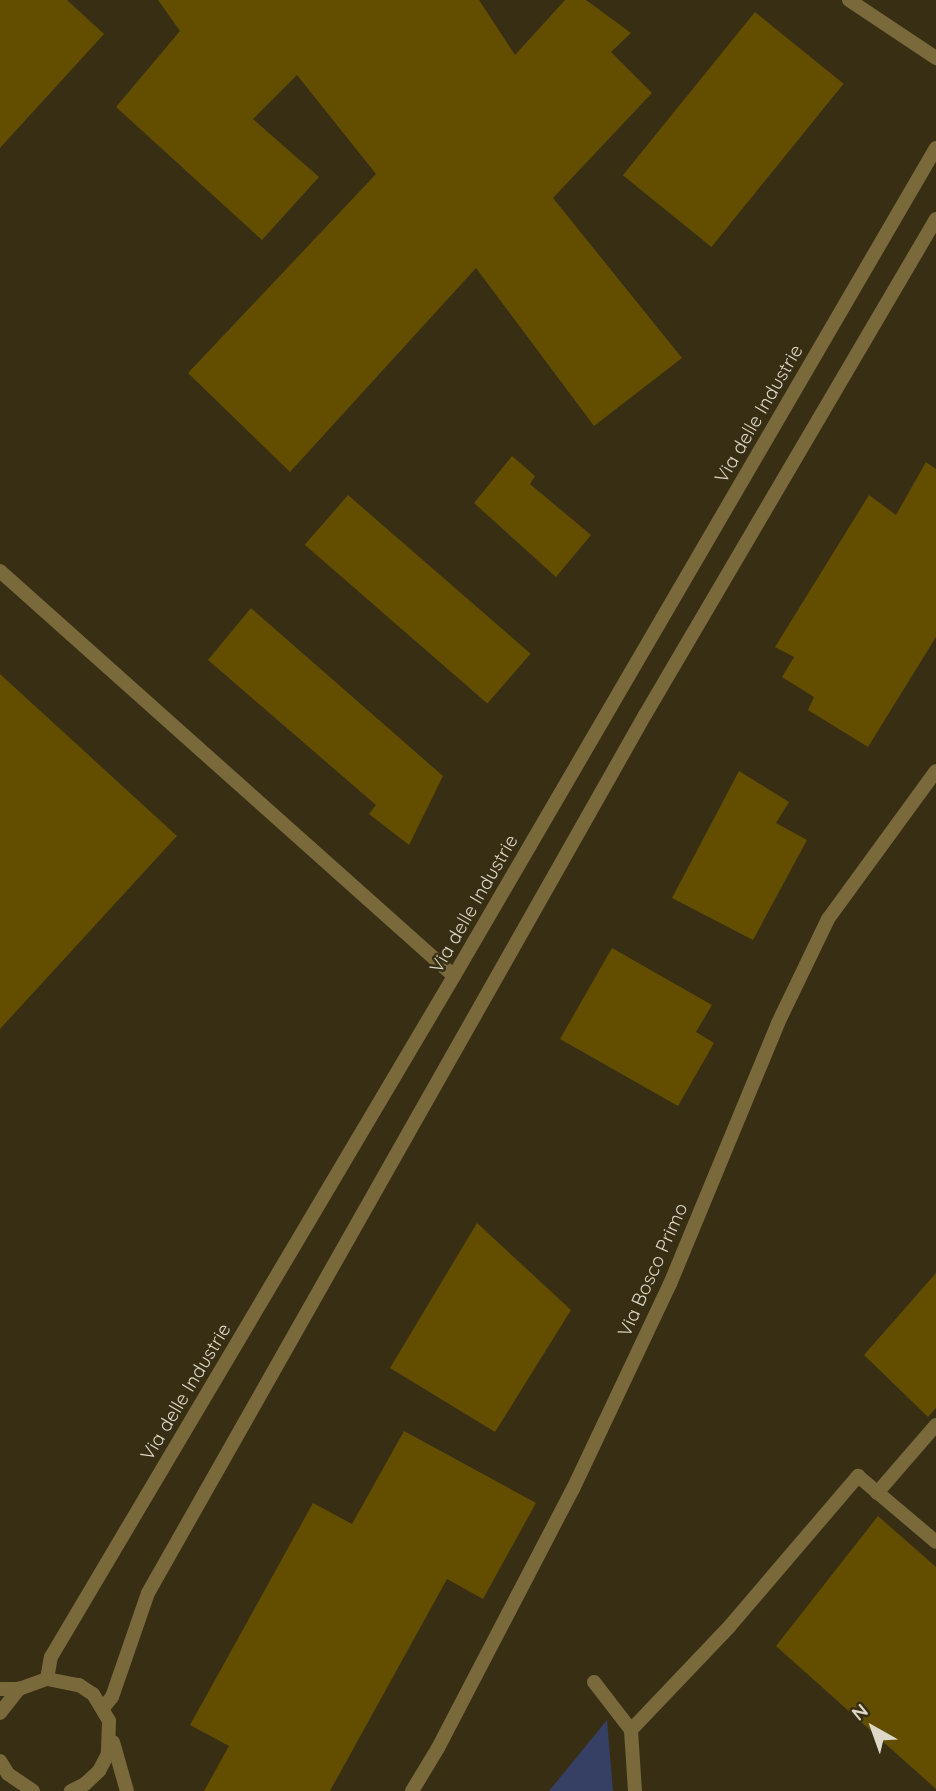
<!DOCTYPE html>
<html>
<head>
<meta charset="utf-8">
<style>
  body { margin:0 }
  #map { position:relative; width:936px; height:1791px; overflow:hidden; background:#372e13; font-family:Quicksand,sans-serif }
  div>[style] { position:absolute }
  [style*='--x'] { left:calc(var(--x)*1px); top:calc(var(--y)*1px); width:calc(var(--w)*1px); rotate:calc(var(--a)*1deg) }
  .green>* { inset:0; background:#364065 }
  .building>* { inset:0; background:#634e00; transform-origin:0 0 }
  .service>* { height:14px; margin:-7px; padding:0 7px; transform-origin:7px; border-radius:7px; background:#79693b }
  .minor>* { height:14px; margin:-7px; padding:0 7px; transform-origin:7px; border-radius:7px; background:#79693b }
  .tertiary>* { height:14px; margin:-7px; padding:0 7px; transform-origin:7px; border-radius:7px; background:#79693b }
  span { translate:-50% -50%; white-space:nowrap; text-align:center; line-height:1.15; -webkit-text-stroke:5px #372e13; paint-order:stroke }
  .street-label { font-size:19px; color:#ddd8c8 }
  .north { position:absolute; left:838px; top:1693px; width:70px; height:70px; -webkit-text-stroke:5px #372e13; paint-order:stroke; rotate:320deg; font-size:19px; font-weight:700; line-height:28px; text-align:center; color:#ddd8c8 }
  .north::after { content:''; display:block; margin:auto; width:24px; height:32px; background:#ddd8c8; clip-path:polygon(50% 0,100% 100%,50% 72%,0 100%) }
</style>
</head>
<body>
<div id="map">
  <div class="green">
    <div style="clip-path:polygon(607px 1720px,613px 1791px,549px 1791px)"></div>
  </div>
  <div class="building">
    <div style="clip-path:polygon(0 0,67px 0,104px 34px,0 148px)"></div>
    <div style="clip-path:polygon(158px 0,479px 0,515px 55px,565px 0,586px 0,631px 33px,611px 52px,652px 93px,553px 198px,682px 358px,594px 426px,476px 268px,290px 472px,188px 373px,376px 174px,297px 75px,253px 119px,319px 177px,262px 240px,116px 107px,180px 31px)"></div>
    <div style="left:755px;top:12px;width:114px;height:210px;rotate:39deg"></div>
    <div style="clip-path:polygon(512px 456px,535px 476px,530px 484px,591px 535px,556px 577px,474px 503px)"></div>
    <div style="clip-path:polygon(926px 462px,936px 469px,936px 637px,868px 747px,808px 710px,814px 697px,782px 677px,794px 657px,775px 647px,869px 495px,896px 515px)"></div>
    <div style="left:348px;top:495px;width:242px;height:66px;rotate:41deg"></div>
    <div style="clip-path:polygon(251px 608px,443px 776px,409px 845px,369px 814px,376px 805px,208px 660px)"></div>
    <div style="clip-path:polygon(0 674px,177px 836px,0 1029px)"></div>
    <div style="clip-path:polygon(739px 771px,789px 802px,776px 823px,807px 840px,753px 940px,672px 898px)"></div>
    <div style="clip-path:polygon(612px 948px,712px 1005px,696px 1032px,714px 1043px,678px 1106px,560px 1039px)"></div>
    <div style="clip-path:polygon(477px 1223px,571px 1310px,495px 1432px,390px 1368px)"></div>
    <div style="clip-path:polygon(936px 1273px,936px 1408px,928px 1417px,864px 1355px)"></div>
    <div style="clip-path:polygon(404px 1431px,536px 1503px,483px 1599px,447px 1579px,330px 1791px,204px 1791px,229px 1746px,190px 1725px,313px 1503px,352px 1524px)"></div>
    <div style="clip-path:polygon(878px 1516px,936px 1567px,936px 1789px,776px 1646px)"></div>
  </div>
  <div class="service">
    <div style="--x:877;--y:1493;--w:90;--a:-49.1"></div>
    <div style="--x:594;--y:1682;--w:61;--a:52.4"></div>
    <div style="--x:635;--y:1791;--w:61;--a:-93.8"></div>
    <div style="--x:631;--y:1730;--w:142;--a:-46.4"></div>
    <div style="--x:729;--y:1627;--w:199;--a:-49.5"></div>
    <div style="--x:858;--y:1476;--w:102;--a:40.2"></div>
  </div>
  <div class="minor">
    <div style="--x:849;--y:0;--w:105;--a:33.7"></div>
    <div style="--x:0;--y:571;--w:608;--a:41.74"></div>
    <div style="--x:412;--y:1791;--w:50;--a:-58.8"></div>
    <div style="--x:438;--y:1748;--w:292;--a:-62.5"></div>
    <div style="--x:573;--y:1489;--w:227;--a:-64.7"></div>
    <div style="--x:670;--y:1284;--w:282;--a:-67.5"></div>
    <div style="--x:778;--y:1023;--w:115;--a:-64.3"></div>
    <div style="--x:828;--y:919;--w:183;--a:-53.9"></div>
  </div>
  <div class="tertiary">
    <div style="--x:47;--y:1679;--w:22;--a:-80"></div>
    <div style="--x:51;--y:1657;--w:791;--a:-59.38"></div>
    <div style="--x:454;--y:976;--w:958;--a:-59.8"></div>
    <div style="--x:0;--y:1689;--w:19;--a:0"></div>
    <div style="--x:103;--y:1708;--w:14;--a:-51"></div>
    <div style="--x:112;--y:1697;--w:110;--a:-70.9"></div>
    <div style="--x:148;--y:1593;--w:1009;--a:-60.49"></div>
    <div style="--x:645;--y:715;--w:575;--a:-59.6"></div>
    <div style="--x:0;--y:1713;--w:31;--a:-52"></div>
    <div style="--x:19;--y:1689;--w:30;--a:-20"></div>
    <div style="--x:47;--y:1679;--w:33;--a:11"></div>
    <div style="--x:79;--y:1685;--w:17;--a:33"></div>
    <div style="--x:93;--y:1694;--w:31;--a:59"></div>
    <div style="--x:109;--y:1721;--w:33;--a:92"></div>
    <div style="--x:108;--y:1754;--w:19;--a:118"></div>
    <div style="--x:99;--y:1771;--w:19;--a:137"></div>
    <div style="--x:85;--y:1784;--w:16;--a:153"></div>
    <div style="--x:113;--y:1742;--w:51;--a:74.1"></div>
    <div style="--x:0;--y:1761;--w:15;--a:58"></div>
    <div style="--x:8;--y:1774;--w:30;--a:34"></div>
  </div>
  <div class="street-label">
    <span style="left:759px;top:414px;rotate:-60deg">Via delle Industrie</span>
    <span style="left:474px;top:904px;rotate:-60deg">Via delle Industrie</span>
    <span style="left:653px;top:1270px;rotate:-66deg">Via Bosco Primo</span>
    <span style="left:186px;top:1392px;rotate:-59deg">Via delle Industrie</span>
  </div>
  <div class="north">N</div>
</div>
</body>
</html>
